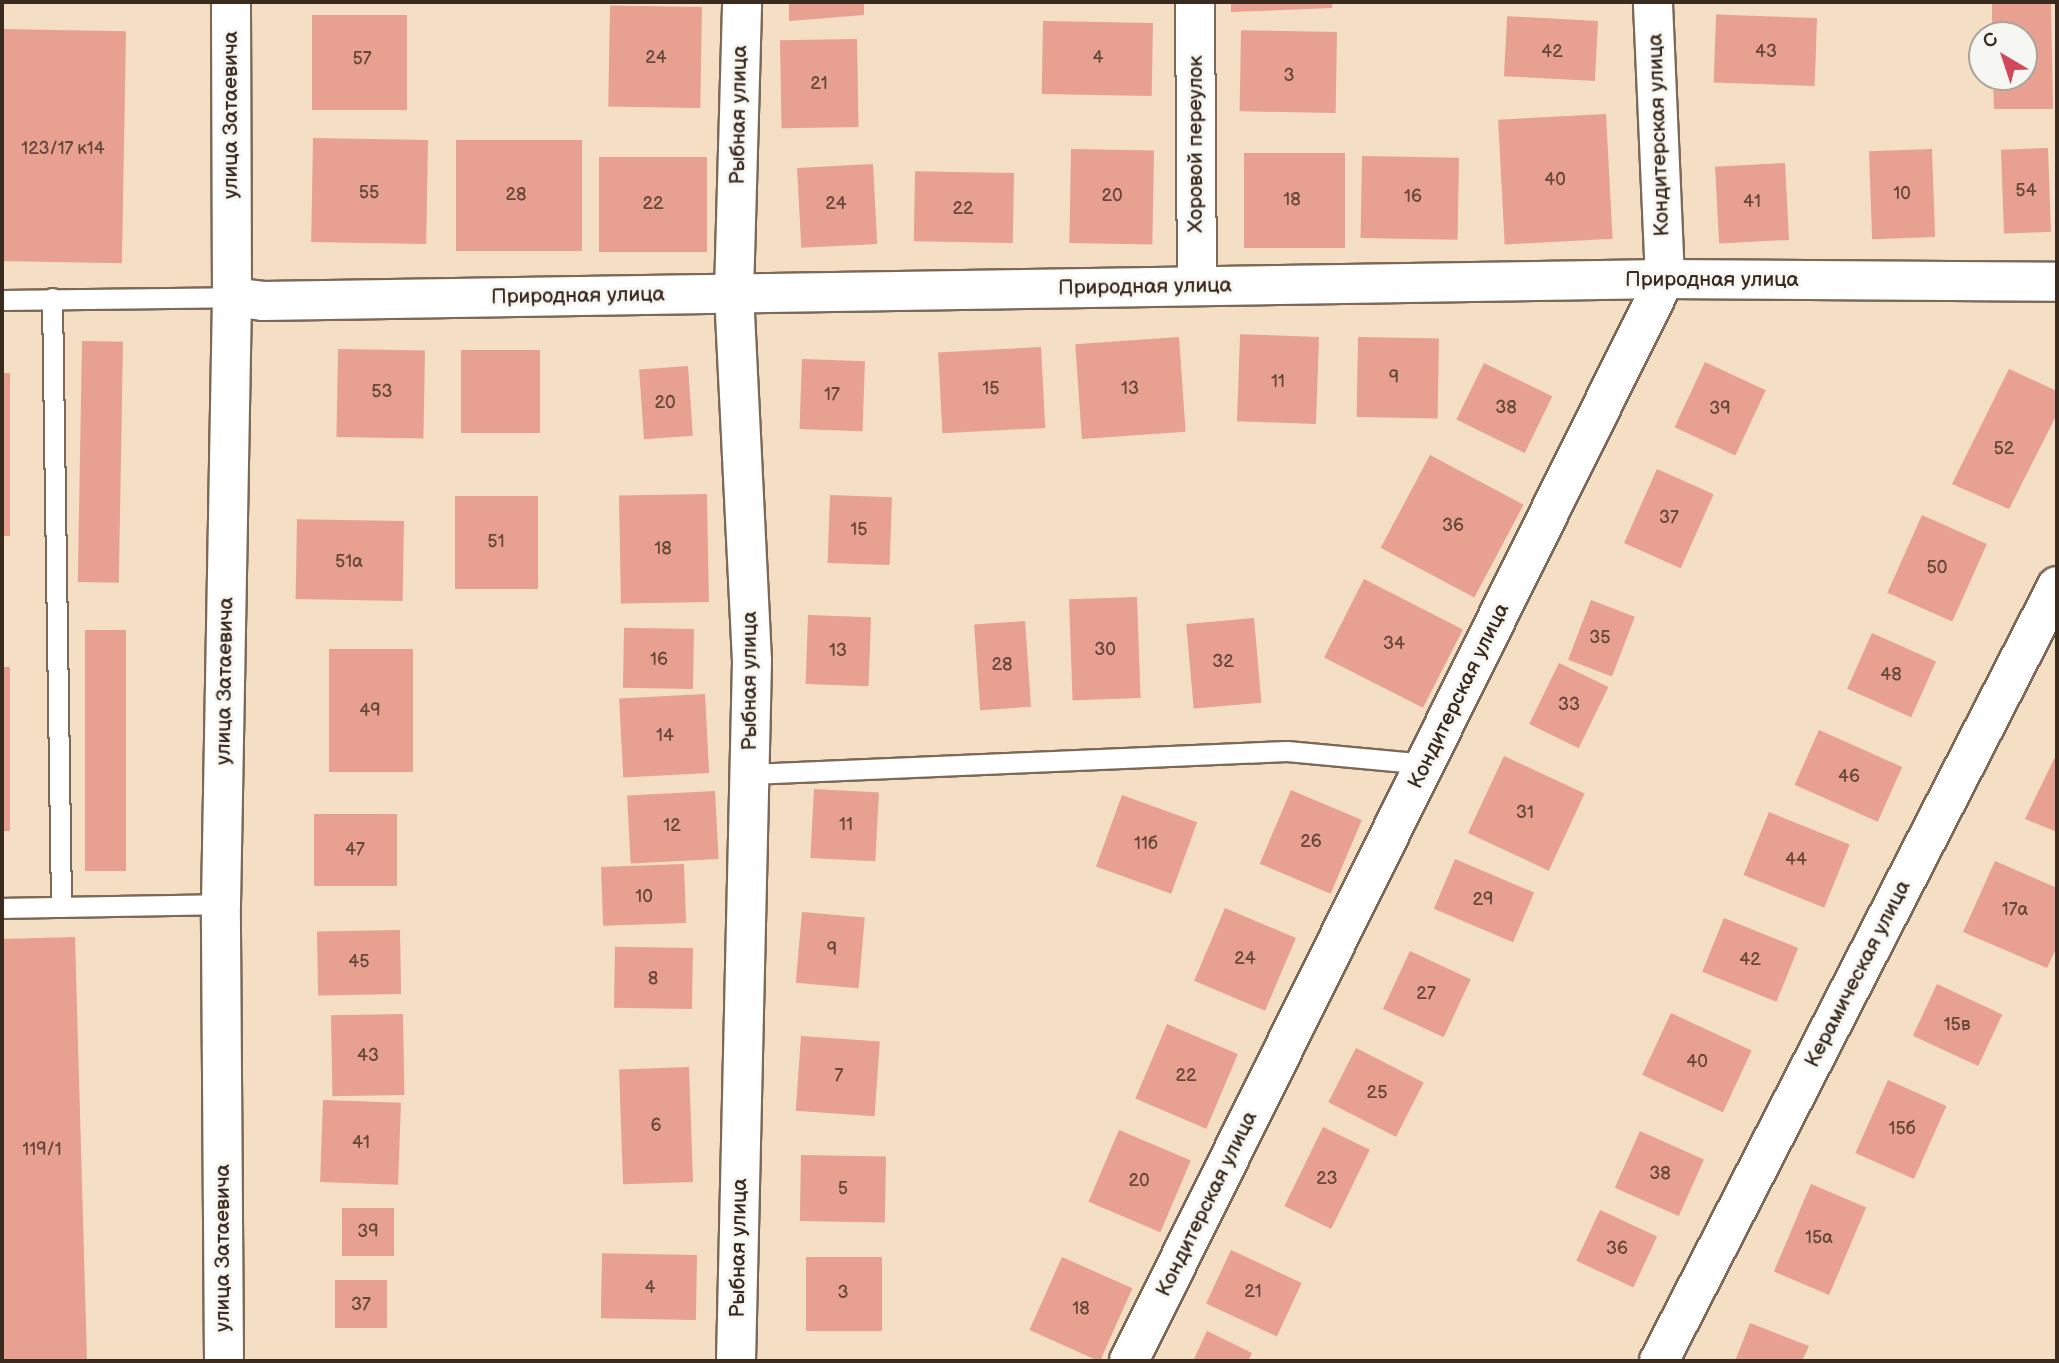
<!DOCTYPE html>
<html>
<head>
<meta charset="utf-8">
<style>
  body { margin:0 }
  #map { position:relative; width:2059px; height:1363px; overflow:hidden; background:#f4dec4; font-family:"Balsamiq Sans",sans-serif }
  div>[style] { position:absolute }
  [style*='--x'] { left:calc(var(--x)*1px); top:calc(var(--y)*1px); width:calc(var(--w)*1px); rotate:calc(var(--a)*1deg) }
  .building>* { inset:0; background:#e8a090; transform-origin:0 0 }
  .roads { filter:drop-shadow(2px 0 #7c6958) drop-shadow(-2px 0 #7c6958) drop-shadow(0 2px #7c6958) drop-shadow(0 -2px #7c6958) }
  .lane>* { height:19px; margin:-9.5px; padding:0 9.5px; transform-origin:9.5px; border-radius:9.5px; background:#fff }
  .street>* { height:38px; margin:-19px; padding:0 19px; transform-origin:19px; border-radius:19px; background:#fff }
  .secondary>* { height:38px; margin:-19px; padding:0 19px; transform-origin:19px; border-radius:19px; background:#fff }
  span { translate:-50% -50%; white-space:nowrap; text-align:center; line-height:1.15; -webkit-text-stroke:6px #f6f6f2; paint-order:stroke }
  .number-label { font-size:18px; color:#66483a }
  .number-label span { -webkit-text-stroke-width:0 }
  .street-label { font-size:21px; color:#3b2a1e }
  .frame { position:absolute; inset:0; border:4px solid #3b2a1e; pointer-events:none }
  .north { position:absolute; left:1968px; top:21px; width:70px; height:70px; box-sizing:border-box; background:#f6f6f2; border:2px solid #aba49d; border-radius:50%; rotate:321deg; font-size:19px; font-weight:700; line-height:28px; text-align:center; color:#3b2a1e }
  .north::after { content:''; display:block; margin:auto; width:24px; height:32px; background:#d1495b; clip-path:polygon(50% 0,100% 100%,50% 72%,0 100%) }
</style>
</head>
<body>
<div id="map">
  <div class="building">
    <div style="clip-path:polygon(789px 2px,864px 2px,864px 15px,789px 21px)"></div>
    <div style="clip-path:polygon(1231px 2px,1332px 2px,1332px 8px,1231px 12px)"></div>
    <div style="clip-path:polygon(1992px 3px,2051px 4px,2053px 109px,1994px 109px,1993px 77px,2024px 77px,2024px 35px,1992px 35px)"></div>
    <div style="left:702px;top:7px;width:101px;height:92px;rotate:91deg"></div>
    <div style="left:312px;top:15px;width:95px;height:95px"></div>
    <div style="left:1817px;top:18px;width:68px;height:101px;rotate:92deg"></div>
    <div style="left:1043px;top:21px;width:110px;height:73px;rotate:1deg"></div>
    <div style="left:1598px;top:21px;width:60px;height:91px;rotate:93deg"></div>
    <div style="left:2px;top:29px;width:124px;height:232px;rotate:1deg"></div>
    <div style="left:1337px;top:32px;width:81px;height:96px;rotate:91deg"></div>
    <div style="left:857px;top:39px;width:88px;height:77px;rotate:89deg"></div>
    <div style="left:1606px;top:114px;width:125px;height:108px;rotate:87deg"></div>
    <div style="left:428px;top:140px;width:104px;height:115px;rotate:91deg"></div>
    <div style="left:456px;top:140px;width:126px;height:111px"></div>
    <div style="left:2048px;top:148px;width:84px;height:47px;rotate:88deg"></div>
    <div style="left:1071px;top:149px;width:83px;height:94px;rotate:1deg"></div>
    <div style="left:1932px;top:149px;width:88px;height:63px;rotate:88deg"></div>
    <div style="left:1244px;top:153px;width:101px;height:95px"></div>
    <div style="left:1362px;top:156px;width:97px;height:82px;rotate:1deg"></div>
    <div style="left:599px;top:157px;width:108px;height:95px"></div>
    <div style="left:1785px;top:163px;width:77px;height:70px;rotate:87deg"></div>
    <div style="left:873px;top:164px;width:80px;height:76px;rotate:87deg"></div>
    <div style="left:1014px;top:173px;width:70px;height:99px;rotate:91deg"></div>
    <div style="left:1179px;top:337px;width:95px;height:104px;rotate:86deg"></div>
    <div style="left:1319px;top:337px;width:87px;height:79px;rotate:92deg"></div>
    <div style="left:1358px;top:337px;width:81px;height:80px;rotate:1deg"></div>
    <div style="left:82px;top:341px;width:41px;height:241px;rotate:1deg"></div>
    <div style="left:1041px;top:347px;width:81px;height:103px;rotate:87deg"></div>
    <div style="left:338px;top:349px;width:87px;height:88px;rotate:1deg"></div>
    <div style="left:461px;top:350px;width:79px;height:83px"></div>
    <div style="left:802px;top:359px;width:63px;height:70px;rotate:2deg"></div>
    <div style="left:1705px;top:362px;width:67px;height:72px;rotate:25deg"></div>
    <div style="left:1484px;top:363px;width:76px;height:63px;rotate:26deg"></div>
    <div style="left:688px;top:366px;width:70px;height:49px;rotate:86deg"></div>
    <div style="clip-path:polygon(2009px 369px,2057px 391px,2057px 414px,2009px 509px,1952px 484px)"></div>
    <div style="left:2px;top:373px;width:8px;height:163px"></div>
    <div style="left:1430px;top:455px;width:106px;height:105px;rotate:28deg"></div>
    <div style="left:1657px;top:469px;width:62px;height:81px;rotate:24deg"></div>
    <div style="left:707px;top:494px;width:108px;height:88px;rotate:89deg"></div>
    <div style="left:830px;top:495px;width:62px;height:68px;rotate:2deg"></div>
    <div style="left:455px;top:496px;width:83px;height:93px"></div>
    <div style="left:1922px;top:515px;width:71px;height:85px;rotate:24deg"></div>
    <div style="left:404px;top:521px;width:80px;height:107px;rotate:91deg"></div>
    <div style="left:1364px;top:579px;width:111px;height:88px;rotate:27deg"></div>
    <div style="left:1137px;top:597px;width:101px;height:68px;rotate:88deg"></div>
    <div style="left:1591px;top:600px;width:47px;height:64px;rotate:21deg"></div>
    <div style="left:808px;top:615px;width:63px;height:69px;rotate:2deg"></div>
    <div style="left:1254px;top:618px;width:85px;height:68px;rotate:85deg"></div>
    <div style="left:1025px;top:621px;width:86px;height:51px;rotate:86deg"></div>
    <div style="left:694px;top:629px;width:60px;height:70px;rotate:91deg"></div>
    <div style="left:85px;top:630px;width:41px;height:241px"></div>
    <div style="left:1872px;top:633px;width:70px;height:61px;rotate:24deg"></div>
    <div style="left:413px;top:649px;width:123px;height:84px;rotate:90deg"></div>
    <div style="left:1559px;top:663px;width:55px;height:68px;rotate:26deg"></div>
    <div style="left:2px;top:667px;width:8px;height:164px"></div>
    <div style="left:705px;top:694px;width:79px;height:86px;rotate:87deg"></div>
    <div style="left:1819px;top:730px;width:91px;height:60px;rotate:24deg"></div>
    <div style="clip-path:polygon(2057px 753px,2057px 832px,2025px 819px)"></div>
    <div style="left:1504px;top:756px;width:89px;height:85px;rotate:25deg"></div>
    <div style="left:814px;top:789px;width:65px;height:69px;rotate:3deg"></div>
    <div style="left:1291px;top:790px;width:77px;height:80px;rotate:23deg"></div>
    <div style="left:715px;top:791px;width:68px;height:88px;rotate:87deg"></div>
    <div style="left:1122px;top:795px;width:80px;height:76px;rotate:20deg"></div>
    <div style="left:1769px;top:812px;width:87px;height:68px;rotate:22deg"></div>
    <div style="left:314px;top:814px;width:83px;height:72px"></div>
    <div style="left:1455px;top:859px;width:86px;height:54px;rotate:23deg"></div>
    <div style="clip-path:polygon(1995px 861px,2057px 888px,2057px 947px,2047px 968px,1963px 932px)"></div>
    <div style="left:684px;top:864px;width:59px;height:83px;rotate:88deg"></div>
    <div style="left:1225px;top:908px;width:77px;height:79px;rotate:23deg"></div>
    <div style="left:802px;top:912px;width:63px;height:71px;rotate:5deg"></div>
    <div style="left:1724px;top:918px;width:80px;height:58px;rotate:22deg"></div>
    <div style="left:400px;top:930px;width:64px;height:83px;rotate:89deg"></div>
    <div style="clip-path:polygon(75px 937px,87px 1361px,2px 1361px,2px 939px)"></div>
    <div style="left:693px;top:948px;width:61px;height:78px;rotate:91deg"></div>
    <div style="left:1410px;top:951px;width:67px;height:64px;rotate:25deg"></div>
    <div style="left:1937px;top:984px;width:72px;height:57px;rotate:25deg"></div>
    <div style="left:1671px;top:1013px;width:89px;height:68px;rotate:25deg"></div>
    <div style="left:403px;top:1014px;width:81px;height:72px;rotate:89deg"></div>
    <div style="left:1167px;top:1024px;width:77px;height:81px;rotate:23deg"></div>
    <div style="left:801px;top:1036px;width:79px;height:75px;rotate:4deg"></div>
    <div style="left:1356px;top:1048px;width:76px;height:61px;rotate:27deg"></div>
    <div style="left:689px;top:1067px;width:115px;height:70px;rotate:88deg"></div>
    <div style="left:1888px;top:1080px;width:64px;height:80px;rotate:24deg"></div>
    <div style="left:323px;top:1100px;width:78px;height:82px;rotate:2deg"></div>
    <div style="left:1323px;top:1127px;width:52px;height:88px;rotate:26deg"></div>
    <div style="left:1119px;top:1130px;width:78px;height:78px;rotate:23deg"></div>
    <div style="left:1640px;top:1131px;width:70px;height:62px;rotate:24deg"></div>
    <div style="left:801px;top:1155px;width:85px;height:66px;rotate:1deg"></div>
    <div style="left:1811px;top:1184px;width:60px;height:95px;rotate:23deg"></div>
    <div style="left:342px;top:1208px;width:52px;height:48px"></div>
    <div style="left:1600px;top:1210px;width:63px;height:56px;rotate:25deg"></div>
    <div style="left:1231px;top:1250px;width:78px;height:59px;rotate:25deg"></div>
    <div style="left:697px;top:1255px;width:65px;height:95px;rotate:91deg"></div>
    <div style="left:806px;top:1257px;width:76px;height:74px"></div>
    <div style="left:1062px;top:1257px;width:77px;height:80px;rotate:24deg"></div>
    <div style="left:387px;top:1280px;width:48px;height:52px;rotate:90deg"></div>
    <div style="clip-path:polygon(1750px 1323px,1809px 1346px,1802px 1361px,1735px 1361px)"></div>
    <div style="clip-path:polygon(1207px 1331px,1252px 1353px,1248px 1361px,1193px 1361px)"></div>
  </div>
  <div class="roads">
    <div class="lane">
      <div style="--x:52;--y:298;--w:609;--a:89.15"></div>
      <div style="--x:2;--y:300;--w:230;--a:-0.7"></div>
      <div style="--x:750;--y:774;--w:537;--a:-2.45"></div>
      <div style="--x:1287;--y:751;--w:140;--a:5.3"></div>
      <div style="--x:2;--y:908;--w:219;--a:-1"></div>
    </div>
    <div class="street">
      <div style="--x:1195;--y:2;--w:284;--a:89.6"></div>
      <div style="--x:232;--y:297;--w:31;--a:7"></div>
      <div style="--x:263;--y:301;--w:1402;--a:-0.9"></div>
      <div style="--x:1665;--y:279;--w:392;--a:0.4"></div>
      <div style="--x:736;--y:1361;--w:700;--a:-88.69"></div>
      <div style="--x:752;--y:661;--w:368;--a:-92.8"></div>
      <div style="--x:734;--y:293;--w:291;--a:-88.4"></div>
      <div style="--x:1129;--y:1361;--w:1207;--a:-63.65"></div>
      <div style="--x:1665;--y:279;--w:277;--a:-92.5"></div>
      <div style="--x:1659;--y:1361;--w:871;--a:-62.82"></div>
    </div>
    <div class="secondary">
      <div style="--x:224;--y:1361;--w:457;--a:-90.4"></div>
      <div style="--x:221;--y:904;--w:607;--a:-88.96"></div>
      <div style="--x:232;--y:297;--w:295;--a:-90.2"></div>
    </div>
  </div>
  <div class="number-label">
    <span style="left:1552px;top:52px">42</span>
    <span style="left:1766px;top:52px">43</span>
    <span style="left:656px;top:58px">24</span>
    <span style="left:1098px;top:58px">4</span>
    <span style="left:362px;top:59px">57</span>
    <span style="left:1289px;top:76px">3</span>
    <span style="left:819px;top:84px">21</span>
    <span style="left:63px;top:149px">123/17 к14</span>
    <span style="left:1555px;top:180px">40</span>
    <span style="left:2026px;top:191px">54</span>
    <span style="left:369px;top:193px">55</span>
    <span style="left:1902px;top:194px">10</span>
    <span style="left:516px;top:195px">28</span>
    <span style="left:1112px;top:196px">20</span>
    <span style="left:1413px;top:197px">16</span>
    <span style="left:1292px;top:200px">18</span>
    <span style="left:1752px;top:202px">41</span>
    <span style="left:653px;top:204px">22</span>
    <span style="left:836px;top:204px">24</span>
    <span style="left:963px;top:209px">22</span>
    <span style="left:1394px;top:378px">9</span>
    <span style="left:1278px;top:382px">11</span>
    <span style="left:991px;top:389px">15</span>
    <span style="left:1130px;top:389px">13</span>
    <span style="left:382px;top:392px">53</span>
    <span style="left:832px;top:395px">17</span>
    <span style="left:665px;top:403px">20</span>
    <span style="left:1506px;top:408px">38</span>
    <span style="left:1720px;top:409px">39</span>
    <span style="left:2004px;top:449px">52</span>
    <span style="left:1669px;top:518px">37</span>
    <span style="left:1453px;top:526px">36</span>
    <span style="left:859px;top:530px">15</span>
    <span style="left:496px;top:542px">51</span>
    <span style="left:663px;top:549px">18</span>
    <span style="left:349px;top:562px">51а</span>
    <span style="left:1937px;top:568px">50</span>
    <span style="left:1600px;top:638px">35</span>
    <span style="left:1394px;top:644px">34</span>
    <span style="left:1105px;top:650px">30</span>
    <span style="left:838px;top:651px">13</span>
    <span style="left:659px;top:660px">16</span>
    <span style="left:1223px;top:662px">32</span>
    <span style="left:1002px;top:665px">28</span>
    <span style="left:1891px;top:675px">48</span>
    <span style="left:1569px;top:705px">33</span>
    <span style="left:370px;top:711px">49</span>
    <span style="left:665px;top:736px">14</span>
    <span style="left:1849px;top:777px">46</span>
    <span style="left:1525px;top:813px">31</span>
    <span style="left:846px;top:825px">11</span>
    <span style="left:672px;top:826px">12</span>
    <span style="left:1311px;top:842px">26</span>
    <span style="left:1146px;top:844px">11б</span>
    <span style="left:355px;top:850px">47</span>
    <span style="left:1796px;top:860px">44</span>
    <span style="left:644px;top:897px">10</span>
    <span style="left:1483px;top:900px">29</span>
    <span style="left:2015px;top:910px">17а</span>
    <span style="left:832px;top:950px">9</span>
    <span style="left:1245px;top:959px">24</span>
    <span style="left:1750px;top:960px">42</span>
    <span style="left:359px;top:962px">45</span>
    <span style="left:653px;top:979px">8</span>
    <span style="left:1426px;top:994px">27</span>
    <span style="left:1957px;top:1025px">15в</span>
    <span style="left:368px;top:1056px">43</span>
    <span style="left:1697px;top:1062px">40</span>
    <span style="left:839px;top:1076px">7</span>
    <span style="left:1186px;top:1076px">22</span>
    <span style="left:1377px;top:1093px">25</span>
    <span style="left:656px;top:1126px">6</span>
    <span style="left:1902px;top:1129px">15б</span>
    <span style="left:361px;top:1143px">41</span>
    <span style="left:42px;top:1150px">119/1</span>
    <span style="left:1660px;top:1174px">38</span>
    <span style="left:1327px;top:1179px">23</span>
    <span style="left:1139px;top:1181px">20</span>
    <span style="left:843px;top:1189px">5</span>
    <span style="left:368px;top:1232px">39</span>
    <span style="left:1819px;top:1238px">15а</span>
    <span style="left:1617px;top:1249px">36</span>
    <span style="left:650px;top:1288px">4</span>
    <span style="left:1253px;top:1292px">21</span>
    <span style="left:843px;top:1293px">3</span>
    <span style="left:361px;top:1305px">37</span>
    <span style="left:1081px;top:1309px">18</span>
  </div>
  <div class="street-label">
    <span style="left:231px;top:115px;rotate:-90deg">улица Затаевича</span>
    <span style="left:739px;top:115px;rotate:-89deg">Рыбная улица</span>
    <span style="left:1659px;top:135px;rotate:-92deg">Кондитерская улица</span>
    <span style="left:1196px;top:144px;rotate:-90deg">Хоровой переулок</span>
    <span style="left:1712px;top:280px">Природная улица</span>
    <span style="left:1145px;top:287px;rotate:-1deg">Природная улица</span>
    <span style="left:578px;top:296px;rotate:-1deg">Природная улица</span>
    <span style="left:225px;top:681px;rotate:-89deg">улица Затаевича</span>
    <span style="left:750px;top:681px;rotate:-90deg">Рыбная улица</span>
    <span style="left:1459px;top:696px;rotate:-64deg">Кондитерская улица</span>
    <span style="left:1858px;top:974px;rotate:-63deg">Керамическая улица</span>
    <span style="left:1207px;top:1204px;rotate:-64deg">Кондитерская улица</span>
    <span style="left:223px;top:1248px;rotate:-90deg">улица Затаевича</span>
    <span style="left:739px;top:1248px;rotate:-89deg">Рыбная улица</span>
  </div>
  <div class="frame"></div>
  <div class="north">С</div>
</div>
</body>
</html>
